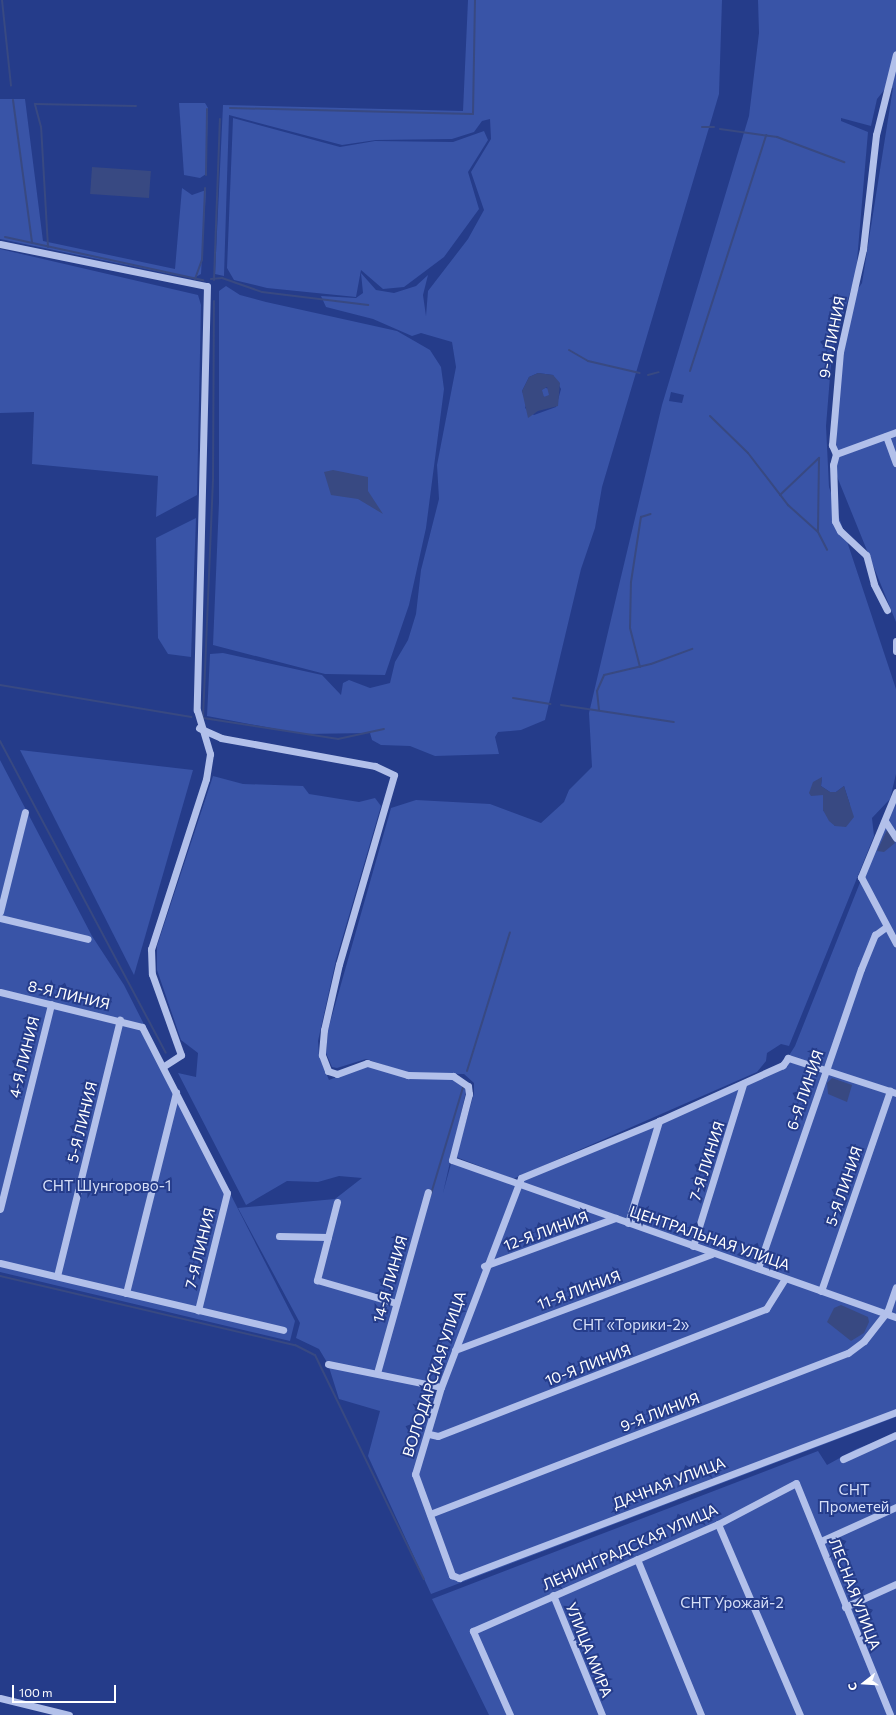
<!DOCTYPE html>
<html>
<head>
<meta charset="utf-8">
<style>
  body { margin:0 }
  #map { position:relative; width:896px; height:1715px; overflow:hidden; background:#253c8a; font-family:Commissioner,sans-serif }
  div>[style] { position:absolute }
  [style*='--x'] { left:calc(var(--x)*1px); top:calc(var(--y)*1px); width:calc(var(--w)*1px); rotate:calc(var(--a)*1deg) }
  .green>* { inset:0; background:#3954a7 }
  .round { border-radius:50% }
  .water>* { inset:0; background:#384982; transform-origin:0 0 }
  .stream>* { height:2px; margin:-1px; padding:0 1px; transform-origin:1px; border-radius:1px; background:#384982 }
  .minor>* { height:7px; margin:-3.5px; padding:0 3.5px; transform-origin:3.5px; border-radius:3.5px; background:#b2c0ea }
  span { translate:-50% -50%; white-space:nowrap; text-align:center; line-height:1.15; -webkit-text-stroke:4px #253c8a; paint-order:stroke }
  .street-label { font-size:15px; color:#fff }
  .park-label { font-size:15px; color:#d6dff8 }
  .north { position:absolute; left:844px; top:1663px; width:40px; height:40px; -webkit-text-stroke:3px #253c8a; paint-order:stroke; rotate:253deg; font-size:11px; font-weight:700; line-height:16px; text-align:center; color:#fff }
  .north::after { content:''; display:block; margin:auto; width:14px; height:18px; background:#fff; clip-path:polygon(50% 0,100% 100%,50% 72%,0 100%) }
  .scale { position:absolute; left:12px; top:1685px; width:104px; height:18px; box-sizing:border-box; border:2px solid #fff; border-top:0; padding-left:5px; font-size:12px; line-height:14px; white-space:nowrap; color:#fff; -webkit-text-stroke:3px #253c8a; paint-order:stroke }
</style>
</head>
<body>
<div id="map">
  <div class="green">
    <div style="clip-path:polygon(evenodd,468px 0,722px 0,719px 94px,602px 487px,595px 528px,581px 569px,545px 720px,521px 730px,498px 732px,495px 737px,499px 754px,435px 756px,410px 746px,381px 745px,372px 740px,370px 733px,303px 734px,207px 716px,210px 654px,223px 653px,322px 675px,341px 695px,343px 683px,349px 680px,370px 688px,390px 683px,395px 662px,408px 640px,416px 614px,421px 570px,439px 499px,437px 465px,456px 367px,452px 342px,421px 333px,412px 336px,373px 319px,326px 307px,321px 296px,356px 298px,363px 293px,361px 273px,376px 290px,394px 293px,416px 286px,428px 275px,423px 295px,426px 316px,428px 291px,468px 239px,484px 210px,471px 172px,491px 139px,490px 119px,482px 121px,474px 132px,452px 139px,376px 140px,342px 145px,229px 115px,224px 276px,215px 274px,223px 105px,463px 111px,468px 0,538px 373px,553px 375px,561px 389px,556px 407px,534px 415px,525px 408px,527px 402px,522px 391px,529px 377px,538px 373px)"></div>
    <div style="clip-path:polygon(evenodd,758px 0,896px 0,896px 622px,836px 474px,836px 454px,839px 384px,852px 298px,862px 283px,893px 88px,885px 89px,877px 99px,871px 126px,841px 118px,841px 121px,868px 132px,856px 273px,832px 352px,826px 426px,829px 487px,896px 689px,896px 774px,890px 799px,872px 818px,874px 836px,789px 1046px,781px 1044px,767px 1053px,766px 1061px,757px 1072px,513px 1179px,456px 1157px,474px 1093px,474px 1083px,464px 1074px,408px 1073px,366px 1059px,337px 1068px,332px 1067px,326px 1053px,328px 1030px,391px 808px,416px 800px,490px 804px,541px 823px,564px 802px,569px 790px,592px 767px,589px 713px,620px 581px,662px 405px,749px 116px,759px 33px,758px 0,671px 392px,684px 395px,682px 403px,669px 401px,671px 392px,758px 0,822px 777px,821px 786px,830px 792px,836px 792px,844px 786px,850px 805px,835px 826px,823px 810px,823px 795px,817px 794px,822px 777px)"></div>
    <div style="clip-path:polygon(0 99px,25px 99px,43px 241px,175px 269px,182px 188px,192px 195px,206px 190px,201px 274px,194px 278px,175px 275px,0 239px)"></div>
    <div style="clip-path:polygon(179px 103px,205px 103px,208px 108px,206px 174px,200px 178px,184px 175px)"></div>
    <div style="clip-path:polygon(233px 118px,340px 147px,375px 141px,453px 142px,484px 131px,488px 140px,468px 172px,479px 209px,444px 257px,404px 287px,383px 289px,361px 270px,356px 297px,267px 288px,234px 280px,227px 268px)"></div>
    <div style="clip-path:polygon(0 249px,198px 295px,201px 305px,197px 495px,156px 517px,158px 476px,32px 464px,34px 412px,0 413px)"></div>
    <div style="clip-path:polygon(226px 286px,240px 295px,266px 302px,397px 331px,430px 350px,441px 367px,444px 389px,426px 528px,409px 605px,385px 675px,325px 674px,213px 645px,219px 502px,219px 291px)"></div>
    <div class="round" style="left:540.5px;top:387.5px;width:9px;height:9px"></div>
    <div style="clip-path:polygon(196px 518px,191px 657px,168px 654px,158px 638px,156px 538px)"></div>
    <div style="clip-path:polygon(20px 750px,193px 770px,134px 975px)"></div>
    <div style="clip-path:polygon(0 760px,92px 936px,124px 985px,295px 1321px,290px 1341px,0 1272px)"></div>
    <div style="clip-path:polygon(213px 776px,243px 784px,303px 786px,309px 794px,359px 802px,375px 798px,381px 806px,336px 960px,318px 1041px,319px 1056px,329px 1080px,367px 1065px,452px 1077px,467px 1087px,443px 1193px,452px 1160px,516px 1183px,783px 1065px,795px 1046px,896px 792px,896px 1417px,431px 1594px,368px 1456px,380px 1411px,339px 1399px,328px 1364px,319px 1349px,296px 1338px,300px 1323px,238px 1208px,335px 1199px,362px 1178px,339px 1176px,318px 1182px,287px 1181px,246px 1205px,178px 1073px,196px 1077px,198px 1053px,181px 1040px,157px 970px,157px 946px)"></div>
    <div style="clip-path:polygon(896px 1434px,896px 1715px,489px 1715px,432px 1599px,818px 1451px,827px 1465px,856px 1449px)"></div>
  </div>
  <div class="water">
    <div style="left:92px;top:167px;width:59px;height:27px;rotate:4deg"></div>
    <div style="clip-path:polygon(evenodd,538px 373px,553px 375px,560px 383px,558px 406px,538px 411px,528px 418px,522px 391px,529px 377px,538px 373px,547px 387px,549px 395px,544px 397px,542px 390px,547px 387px)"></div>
    <div style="clip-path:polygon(333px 470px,368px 477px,368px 491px,383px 514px,358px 499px,331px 495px,324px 472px)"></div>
    <div style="clip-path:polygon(822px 777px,821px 786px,830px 792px,836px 792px,844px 786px,854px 817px,846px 827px,835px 826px,829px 821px,823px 810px,823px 795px,811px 796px,809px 793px,813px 782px)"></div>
    <div style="clip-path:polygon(888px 828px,895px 843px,884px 852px,877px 851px)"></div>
    <div style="clip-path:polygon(832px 1078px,852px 1085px,847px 1102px,828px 1094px,827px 1083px)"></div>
    <div style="clip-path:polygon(841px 1305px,868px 1317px,869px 1322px,864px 1333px,851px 1341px,827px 1322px,834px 1308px)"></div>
  </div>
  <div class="stream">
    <div style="--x:2;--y:0;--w:86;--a:84"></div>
    <div style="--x:13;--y:100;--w:144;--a:82.4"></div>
    <div style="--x:230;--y:108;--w:243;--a:1.4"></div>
    <div style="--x:473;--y:114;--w:114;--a:-89"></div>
    <div style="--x:702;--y:127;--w:12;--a:0"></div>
    <div style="--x:720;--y:129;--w:58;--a:8"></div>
    <div style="--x:777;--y:137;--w:72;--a:20.5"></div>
    <div style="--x:206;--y:175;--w:66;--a:-89.1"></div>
    <div style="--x:5;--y:237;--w:203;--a:12.3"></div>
    <div style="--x:48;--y:247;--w:120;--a:-93.3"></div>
    <div style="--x:41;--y:127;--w:24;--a:-105"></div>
    <div style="--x:35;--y:104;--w:101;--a:1.1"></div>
    <div style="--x:195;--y:279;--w:20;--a:-70"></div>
    <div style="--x:202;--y:260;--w:72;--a:-87.6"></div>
    <div style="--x:211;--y:279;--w:11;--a:-5"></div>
    <div style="--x:222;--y:278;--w:42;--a:19.3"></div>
    <div style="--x:262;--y:292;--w:107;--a:7"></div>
    <div style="--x:214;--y:280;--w:161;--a:-87.9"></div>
    <div style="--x:569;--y:350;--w:22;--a:30"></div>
    <div style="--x:588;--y:361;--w:53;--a:13"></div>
    <div style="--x:690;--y:371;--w:248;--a:-72.1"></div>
    <div style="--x:648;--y:375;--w:11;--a:-15"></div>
    <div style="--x:710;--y:416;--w:53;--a:44.2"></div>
    <div style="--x:748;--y:453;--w:66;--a:52.4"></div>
    <div style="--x:788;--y:505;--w:40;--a:42"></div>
    <div style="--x:818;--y:532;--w:20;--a:63"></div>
    <div style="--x:780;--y:495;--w:54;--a:-43.5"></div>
    <div style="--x:819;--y:458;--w:74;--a:90.8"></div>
    <div style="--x:640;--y:667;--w:40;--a:-104.4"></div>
    <div style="--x:630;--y:628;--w:46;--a:-88.8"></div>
    <div style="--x:631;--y:582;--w:66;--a:-81.3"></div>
    <div style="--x:641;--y:517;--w:10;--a:-17"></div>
    <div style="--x:0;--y:685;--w:194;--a:9.5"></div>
    <div style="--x:513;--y:698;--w:38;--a:9"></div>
    <div style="--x:561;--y:705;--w:114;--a:8.6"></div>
    <div style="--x:599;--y:710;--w:19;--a:-96"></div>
    <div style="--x:597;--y:691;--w:17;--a:-66"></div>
    <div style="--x:604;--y:675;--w:48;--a:-13.2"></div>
    <div style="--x:651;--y:664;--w:44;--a:-20.1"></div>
    <div style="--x:203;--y:718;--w:238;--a:-87.6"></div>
    <div style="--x:213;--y:480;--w:179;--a:-89.7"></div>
    <div style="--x:203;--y:718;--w:137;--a:8.8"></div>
    <div style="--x:338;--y:739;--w:47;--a:-12.3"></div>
    <div style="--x:0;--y:741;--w:353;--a:62"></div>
    <div style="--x:467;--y:1071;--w:145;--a:-72.8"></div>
    <div style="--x:431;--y:1194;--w:112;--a:-73.3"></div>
    <div style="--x:0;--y:1276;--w:303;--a:13.2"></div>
    <div style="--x:295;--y:1345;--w:22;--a:27"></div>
    <div style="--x:315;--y:1355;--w:249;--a:64.1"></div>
    <div style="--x:677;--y:1499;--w:24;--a:-19"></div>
  </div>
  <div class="minor">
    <div style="--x:0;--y:244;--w:211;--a:11.5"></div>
    <div style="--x:207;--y:286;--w:424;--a:91.4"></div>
    <div style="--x:197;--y:710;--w:46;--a:73.5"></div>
    <div style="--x:210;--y:754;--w:25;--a:99"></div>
    <div style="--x:206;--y:779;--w:179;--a:107.9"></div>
    <div style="--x:151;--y:949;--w:25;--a:88"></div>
    <div style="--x:152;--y:974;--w:86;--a:70.3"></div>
    <div style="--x:181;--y:1055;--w:20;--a:147"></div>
    <div style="--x:886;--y:436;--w:29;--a:70"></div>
    <div style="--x:836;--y:454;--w:64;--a:-20.1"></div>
    <div style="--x:887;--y:610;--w:29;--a:-117"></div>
    <div style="--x:874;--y:584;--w:30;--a:-105"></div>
    <div style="--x:866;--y:555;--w:35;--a:-137"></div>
    <div style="--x:840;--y:531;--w:11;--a:-117"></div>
    <div style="--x:835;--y:521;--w:56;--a:-92"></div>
    <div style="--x:833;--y:465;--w:11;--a:-75"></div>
    <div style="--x:836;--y:454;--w:10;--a:-114"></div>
    <div style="--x:832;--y:445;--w:93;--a:-85.1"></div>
    <div style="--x:840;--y:352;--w:106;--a:-77.4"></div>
    <div style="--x:863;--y:249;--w:115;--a:-83.5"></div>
    <div style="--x:876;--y:135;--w:83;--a:-76.1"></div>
    <div style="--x:896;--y:641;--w:10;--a:90"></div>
    <div style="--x:199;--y:728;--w:24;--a:24"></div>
    <div style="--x:221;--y:738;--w:157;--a:10.3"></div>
    <div style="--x:375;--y:766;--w:21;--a:25"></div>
    <div style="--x:394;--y:775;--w:197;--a:106.2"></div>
    <div style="--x:339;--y:964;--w:68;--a:102.8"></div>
    <div style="--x:324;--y:1030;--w:25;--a:95"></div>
    <div style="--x:322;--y:1055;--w:17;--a:69"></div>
    <div style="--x:328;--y:1071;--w:9;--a:18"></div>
    <div style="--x:337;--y:1074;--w:32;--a:-20"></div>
    <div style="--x:367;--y:1063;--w:43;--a:16.3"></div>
    <div style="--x:408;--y:1075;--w:45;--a:1.3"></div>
    <div style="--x:453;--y:1076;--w:18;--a:34"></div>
    <div style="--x:468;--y:1086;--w:8;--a:83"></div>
    <div style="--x:469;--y:1094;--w:68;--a:104.4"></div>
    <div style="--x:452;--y:1160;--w:471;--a:19.5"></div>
    <div style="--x:896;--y:792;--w:92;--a:112.4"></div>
    <div style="--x:861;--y:877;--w:75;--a:62.1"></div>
    <div style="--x:885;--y:821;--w:20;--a:57"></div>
    <div style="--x:0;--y:912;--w:103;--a:-76"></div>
    <div style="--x:0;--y:918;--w:90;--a:13.4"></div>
    <div style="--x:0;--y:992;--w:146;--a:13.8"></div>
    <div style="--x:142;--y:1027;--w:186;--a:62.9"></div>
    <div style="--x:227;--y:1193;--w:121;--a:103.9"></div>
    <div style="--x:896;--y:1093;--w:114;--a:-162"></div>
    <div style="--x:788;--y:1058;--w:9;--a:126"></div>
    <div style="--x:783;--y:1065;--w:136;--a:155.7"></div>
    <div style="--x:659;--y:1121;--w:149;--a:157.6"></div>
    <div style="--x:521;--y:1178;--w:224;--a:110.9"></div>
    <div style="--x:441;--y:1387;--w:91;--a:106.6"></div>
    <div style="--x:415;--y:1474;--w:108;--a:69.9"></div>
    <div style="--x:452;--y:1575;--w:8;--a:23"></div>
    <div style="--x:459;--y:1578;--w:467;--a:-20.8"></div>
    <div style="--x:337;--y:1202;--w:81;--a:104.4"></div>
    <div style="--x:317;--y:1280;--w:82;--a:16.2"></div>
    <div style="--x:0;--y:1209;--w:211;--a:-76"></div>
    <div style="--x:628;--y:1223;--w:107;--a:-73.1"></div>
    <div style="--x:279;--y:1236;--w:49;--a:1.2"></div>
    <div style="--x:693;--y:1246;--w:170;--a:-72.8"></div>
    <div style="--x:0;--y:1263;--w:291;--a:13.3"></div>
    <div style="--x:484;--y:1266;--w:140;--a:-20.1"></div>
    <div style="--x:758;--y:1268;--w:316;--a:-71"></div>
    <div style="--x:861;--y:969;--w:37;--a:-68"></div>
    <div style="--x:875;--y:935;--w:14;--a:-36"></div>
    <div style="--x:57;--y:1276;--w:264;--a:-76.2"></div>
    <div style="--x:821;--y:1291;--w:212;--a:-71"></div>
    <div style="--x:126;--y:1293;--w:207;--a:-76"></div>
    <div style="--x:455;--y:1350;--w:274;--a:-20.5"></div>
    <div style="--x:328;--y:1364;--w:115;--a:11.5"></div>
    <div style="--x:377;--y:1373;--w:188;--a:-74.3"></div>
    <div style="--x:429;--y:1434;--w:9;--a:13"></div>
    <div style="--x:438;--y:1436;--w:352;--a:-21.2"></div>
    <div style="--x:766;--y:1309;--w:36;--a:-58"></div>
    <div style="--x:843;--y:1459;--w:58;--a:-24.4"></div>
    <div style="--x:430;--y:1514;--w:448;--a:-21.1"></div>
    <div style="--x:848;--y:1353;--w:20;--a:-37"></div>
    <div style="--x:864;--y:1341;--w:39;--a:-52"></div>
    <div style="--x:888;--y:1310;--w:24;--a:-71"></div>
    <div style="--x:718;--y:1524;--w:208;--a:66.8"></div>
    <div style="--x:821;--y:1541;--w:82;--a:-24.4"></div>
    <div style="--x:637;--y:1559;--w:169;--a:67.7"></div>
    <div style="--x:553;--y:1595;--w:130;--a:67.8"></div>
    <div style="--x:845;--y:1607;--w:56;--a:-24.3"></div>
    <div style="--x:0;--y:1698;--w:71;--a:13.8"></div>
    <div style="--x:510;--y:1715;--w:92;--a:-113.8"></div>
    <div style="--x:473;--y:1631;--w:267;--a:-23.6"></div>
    <div style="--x:718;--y:1524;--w:88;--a:-27.7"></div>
    <div style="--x:796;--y:1483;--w:250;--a:67.9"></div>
  </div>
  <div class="street-label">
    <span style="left:832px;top:337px;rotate:-79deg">9-Я ЛИНИЯ</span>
    <span style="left:69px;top:995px;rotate:13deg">8-Я ЛИНИЯ</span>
    <span style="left:24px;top:1057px;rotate:-76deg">4-Я ЛИНИЯ</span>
    <span style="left:805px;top:1090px;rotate:-71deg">6-Я ЛИНИЯ</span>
    <span style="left:82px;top:1122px;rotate:-76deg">5-Я ЛИНИЯ</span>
    <span style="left:707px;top:1161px;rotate:-72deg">7-Я ЛИНИЯ</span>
    <span style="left:844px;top:1186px;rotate:-71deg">5-Я ЛИНИЯ</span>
    <span style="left:546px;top:1231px;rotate:-20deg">12-Я ЛИНИЯ</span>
    <span style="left:710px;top:1238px;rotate:19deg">ЦЕНТРАЛЬНАЯ УЛИЦА</span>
    <span style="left:200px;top:1248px;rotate:-76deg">7-Я ЛИНИЯ</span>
    <span style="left:390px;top:1279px;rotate:-74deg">14-Я ЛИНИЯ</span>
    <span style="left:579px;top:1290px;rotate:-20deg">11-Я ЛИНИЯ</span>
    <span style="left:588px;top:1365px;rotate:-21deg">10-Я ЛИНИЯ</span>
    <span style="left:434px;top:1374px;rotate:-72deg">ВОЛОДАРСКАЯ УЛИЦА</span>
    <span style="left:660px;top:1412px;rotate:-21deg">9-Я ЛИНИЯ</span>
    <span style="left:669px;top:1483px;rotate:-21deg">ДАЧНАЯ УЛИЦА</span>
    <span style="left:630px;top:1547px;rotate:-24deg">ЛЕНИНГРАДСКАЯ УЛИЦА</span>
    <span style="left:855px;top:1594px;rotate:69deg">ЛЕСНАЯ УЛИЦА</span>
    <span style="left:589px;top:1650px;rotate:68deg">УЛИЦА МИРА</span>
  </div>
  <div class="park-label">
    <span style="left:107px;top:1186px">СНТ Шунгорово-1</span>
    <span style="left:631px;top:1325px">СНТ «Торики-2»</span>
    <span style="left:854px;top:1498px">СНТ<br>Прометей</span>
    <span style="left:732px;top:1603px">СНТ Урожай-2</span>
  </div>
  <div class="north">С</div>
  <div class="scale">100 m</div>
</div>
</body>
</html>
